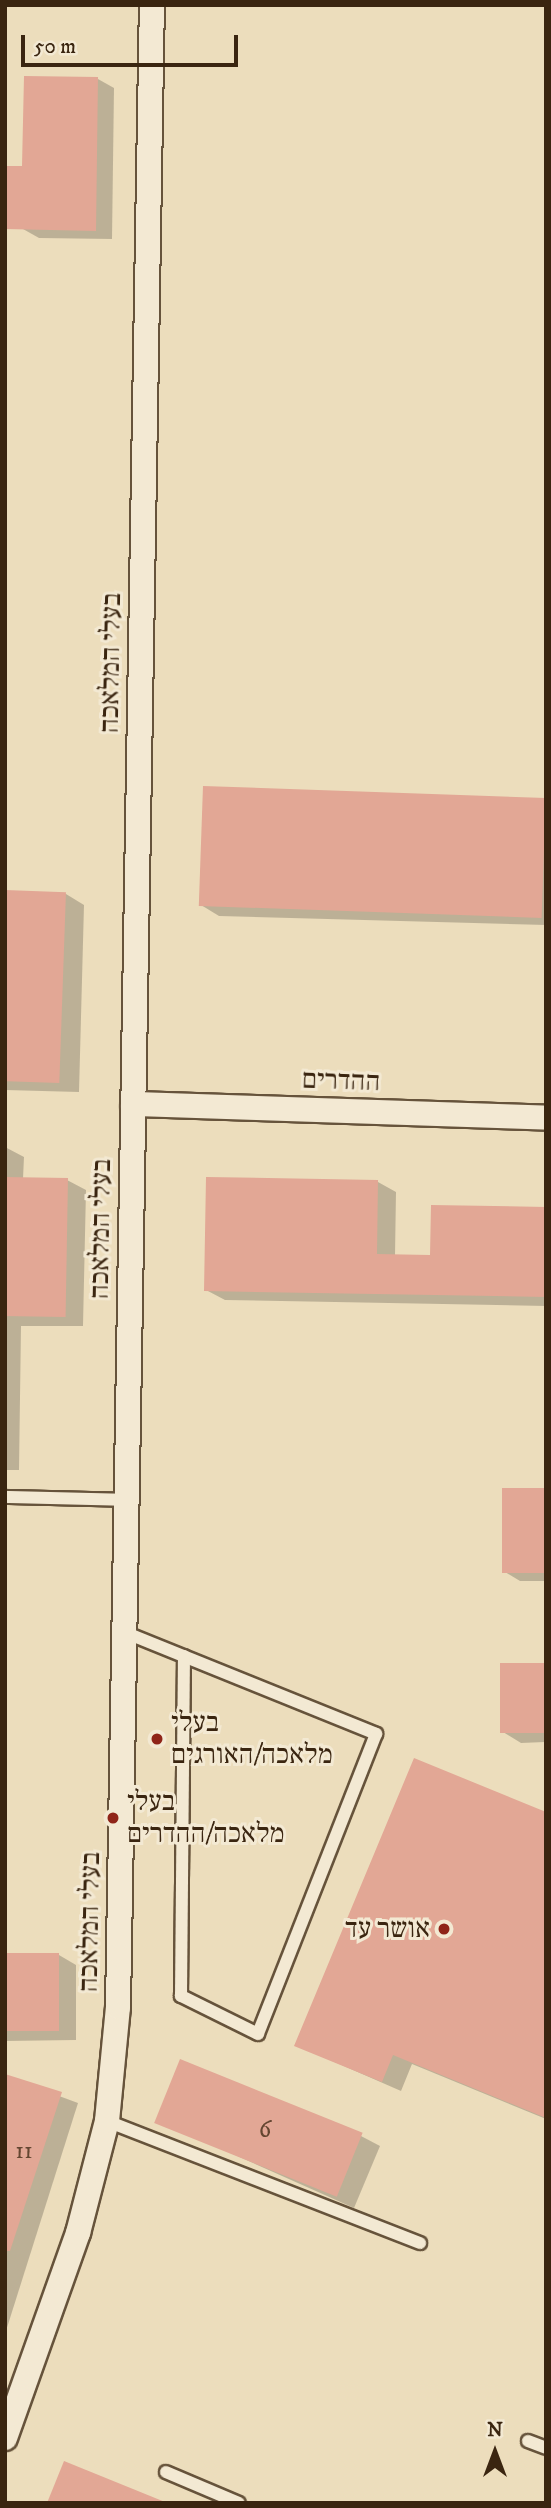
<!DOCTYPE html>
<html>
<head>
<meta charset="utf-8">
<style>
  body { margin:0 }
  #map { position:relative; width:551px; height:2508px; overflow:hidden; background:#ecddbc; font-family:"IM FELL DW Pica","Frank Ruhl Libre",serif }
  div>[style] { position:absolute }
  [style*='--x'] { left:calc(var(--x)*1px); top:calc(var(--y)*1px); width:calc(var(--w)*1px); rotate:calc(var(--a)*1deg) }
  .shadow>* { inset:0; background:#0003 }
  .building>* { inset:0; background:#e2a795; transform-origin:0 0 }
  .roads { filter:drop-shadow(2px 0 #66533b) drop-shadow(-2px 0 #66533b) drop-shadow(0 2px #66533b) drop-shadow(0 -2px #66533b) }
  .service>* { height:12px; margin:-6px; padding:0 6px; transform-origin:6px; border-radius:6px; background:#f3e9d3 }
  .minor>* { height:24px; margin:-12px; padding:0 12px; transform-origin:12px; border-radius:12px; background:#f3e9d3 }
  .dots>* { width:19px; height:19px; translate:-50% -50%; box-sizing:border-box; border:4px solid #f3e9d3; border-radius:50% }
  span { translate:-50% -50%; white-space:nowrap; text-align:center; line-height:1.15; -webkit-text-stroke:6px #f3e9d3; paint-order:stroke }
  .number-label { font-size:24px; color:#644631 }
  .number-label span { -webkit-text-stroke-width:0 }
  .street-label { font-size:28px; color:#3a2510 }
  .poi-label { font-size:28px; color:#3a2510 }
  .left { translate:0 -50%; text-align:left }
  .right { translate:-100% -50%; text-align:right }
  .frame { position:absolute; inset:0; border:7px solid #3a2510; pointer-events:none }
  .north { position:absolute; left:460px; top:2417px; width:70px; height:70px; -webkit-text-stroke:5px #f3e9d3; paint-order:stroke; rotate:0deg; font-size:19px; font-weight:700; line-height:28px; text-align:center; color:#3a2510 }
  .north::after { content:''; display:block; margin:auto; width:24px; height:32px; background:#3a2510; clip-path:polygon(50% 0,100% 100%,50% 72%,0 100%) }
  .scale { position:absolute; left:21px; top:35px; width:217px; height:32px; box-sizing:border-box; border:4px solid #3a2510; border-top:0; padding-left:9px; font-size:21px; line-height:24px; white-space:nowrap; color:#3a2510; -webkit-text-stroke:5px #f3e9d3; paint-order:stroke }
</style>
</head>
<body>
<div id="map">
  <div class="shadow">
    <div style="clip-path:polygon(98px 79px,114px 88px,112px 239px,39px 238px,23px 229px,24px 168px)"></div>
    <div style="clip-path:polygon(546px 798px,546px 925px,219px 916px,201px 905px)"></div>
    <div style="clip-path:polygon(5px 892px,66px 894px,84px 905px,79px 1092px,5px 1090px)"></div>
    <div style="clip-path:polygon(5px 1147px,24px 1157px,23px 1179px,67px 1180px,86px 1190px,83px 1326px,21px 1326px,19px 1470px,5px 1470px)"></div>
    <div style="clip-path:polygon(208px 1178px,378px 1182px,396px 1192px,395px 1256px,432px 1257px,546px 1209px,546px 1306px,225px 1300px,206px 1290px)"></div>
    <div style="clip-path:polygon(546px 1489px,546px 1581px,520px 1581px,505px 1572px)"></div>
    <div style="clip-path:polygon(546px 1664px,546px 1751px,545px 1742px,521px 1743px,503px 1732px)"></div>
    <div style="clip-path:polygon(546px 1814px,546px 2119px,412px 2064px,401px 2091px,296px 2045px)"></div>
    <div style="clip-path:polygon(5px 1955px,59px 1955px,76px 1965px,76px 2040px,5px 2041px)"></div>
    <div style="clip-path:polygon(5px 2076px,78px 2103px,5px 2334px)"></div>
    <div style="clip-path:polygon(170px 2126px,361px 2136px,380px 2146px,354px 2208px)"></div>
  </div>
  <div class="building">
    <div style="clip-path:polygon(24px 76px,98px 77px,96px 231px,5px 229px,5px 166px,22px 166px)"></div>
    <div style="left:203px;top:786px;width:343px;height:120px;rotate:2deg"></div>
    <div style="left:5px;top:890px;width:61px;height:191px;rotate:2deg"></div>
    <div style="left:5px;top:1177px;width:63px;height:139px;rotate:1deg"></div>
    <div style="clip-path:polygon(206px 1177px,378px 1180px,377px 1254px,430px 1255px,431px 1205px,546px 1207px,546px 1297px,204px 1291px)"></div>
    <div style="left:502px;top:1488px;width:44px;height:85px"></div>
    <div style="left:500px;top:1663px;width:46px;height:70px"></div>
    <div style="clip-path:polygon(414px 1758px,546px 1812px,546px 2118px,393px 2055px,382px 2082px,294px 2046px)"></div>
    <div style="left:5px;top:1953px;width:54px;height:78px"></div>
    <div style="left:180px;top:2059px;width:197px;height:69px;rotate:22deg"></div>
    <div style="clip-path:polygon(5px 2074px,62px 2092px,10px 2251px,5px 2251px)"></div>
    <div style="clip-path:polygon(64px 2461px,165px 2502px,165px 2503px,47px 2503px)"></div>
  </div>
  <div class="roads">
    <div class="service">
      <div style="--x:5;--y:1497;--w:121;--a:1.4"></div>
      <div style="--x:124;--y:1632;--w:272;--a:22"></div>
      <div style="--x:376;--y:1734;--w:322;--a:111.5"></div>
      <div style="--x:258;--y:2034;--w:86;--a:-153.7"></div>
      <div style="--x:181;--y:1996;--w:340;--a:-89.5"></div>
      <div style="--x:107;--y:2121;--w:336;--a:21.3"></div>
      <div style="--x:528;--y:2441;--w:19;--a:21"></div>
      <div style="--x:166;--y:2472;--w:79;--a:23"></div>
    </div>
    <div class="minor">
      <div style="--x:133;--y:1104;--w:413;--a:1.9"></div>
      <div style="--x:5;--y:2438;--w:218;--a:-70.4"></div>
      <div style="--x:78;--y:2233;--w:116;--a:-75.5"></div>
      <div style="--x:107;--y:2121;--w:115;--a:-84.5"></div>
      <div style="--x:118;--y:2007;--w:2002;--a:-89.03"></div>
    </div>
  </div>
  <div class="dots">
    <div style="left:157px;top:1739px;background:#8f2418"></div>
    <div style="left:113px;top:1818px;background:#8f2418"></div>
    <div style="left:444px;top:1929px;background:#8f2418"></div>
  </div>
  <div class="number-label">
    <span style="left:265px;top:2131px">6</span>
    <span style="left:24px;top:2152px">11</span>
  </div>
  <div class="street-label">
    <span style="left:111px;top:663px;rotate:-89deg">בעלי המלאכה</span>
    <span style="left:341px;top:1081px;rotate:2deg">ההדרים</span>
    <span style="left:101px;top:1229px;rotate:-89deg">בעלי המלאכה</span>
    <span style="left:90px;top:1922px;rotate:-89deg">בעלי המלאכה</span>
  </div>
  <div class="poi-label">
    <span class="left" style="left:171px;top:1739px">בעלי<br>מלאכה/האורגים</span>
    <span class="left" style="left:127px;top:1818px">בעלי<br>מלאכה/ההדרים</span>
    <span class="right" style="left:430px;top:1929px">אושר עד</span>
  </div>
  <div class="frame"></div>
  <div class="north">N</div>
  <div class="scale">50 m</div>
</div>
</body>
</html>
